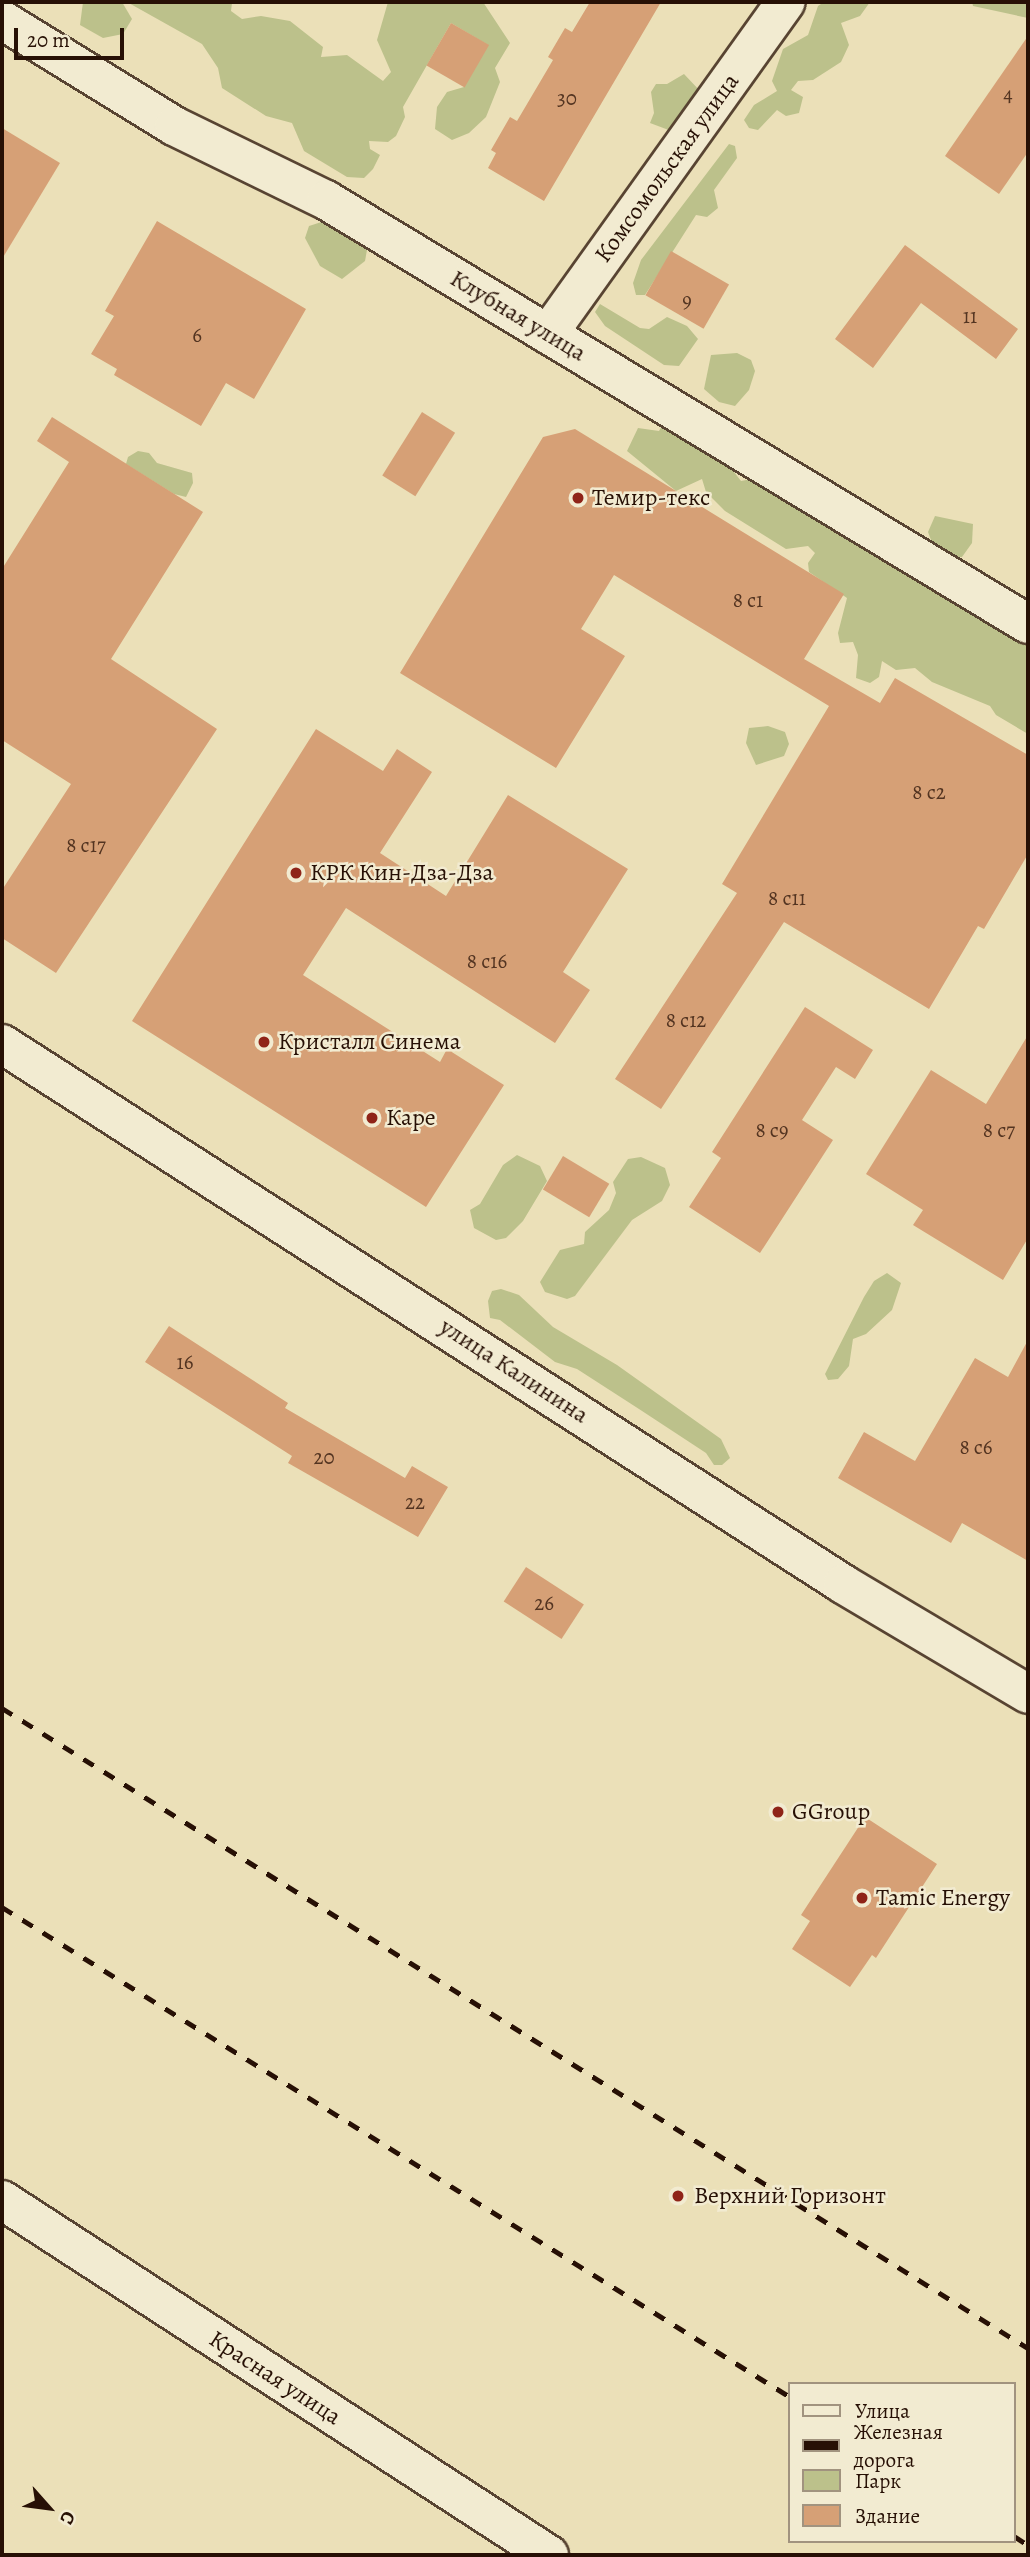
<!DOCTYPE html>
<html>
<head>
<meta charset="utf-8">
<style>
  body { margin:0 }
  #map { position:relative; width:1030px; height:2557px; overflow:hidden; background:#ebe0b8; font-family:Alegreya,serif }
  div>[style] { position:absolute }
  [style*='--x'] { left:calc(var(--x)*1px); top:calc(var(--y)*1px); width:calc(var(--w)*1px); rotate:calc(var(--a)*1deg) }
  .green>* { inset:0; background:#bcc18b }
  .building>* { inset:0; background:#d6a076; transform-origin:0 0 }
  .roads { filter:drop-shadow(2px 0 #584432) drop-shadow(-2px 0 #584432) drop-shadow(0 2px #584432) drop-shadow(0 -2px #584432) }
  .minor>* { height:38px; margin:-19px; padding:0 19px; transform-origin:19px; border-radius:19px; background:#f2ebd1 }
  .tertiary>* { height:38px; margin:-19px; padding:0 19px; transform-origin:19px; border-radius:19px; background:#f2ebd1 }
  .rail>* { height:5px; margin-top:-2.5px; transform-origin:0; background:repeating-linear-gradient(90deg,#271005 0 12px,transparent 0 24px) }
  .dots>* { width:19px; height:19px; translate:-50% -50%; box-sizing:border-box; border:4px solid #f2ebd1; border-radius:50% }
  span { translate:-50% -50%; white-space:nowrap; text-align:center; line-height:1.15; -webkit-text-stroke:5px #f2ebd1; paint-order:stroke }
  .number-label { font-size:21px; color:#533421 }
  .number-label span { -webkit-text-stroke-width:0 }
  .street-label { font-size:24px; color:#271005 }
  .poi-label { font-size:24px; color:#271005 }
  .left { translate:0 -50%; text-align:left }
  .frame { position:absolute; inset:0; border:4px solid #271005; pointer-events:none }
  .legend { position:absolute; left:788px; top:2382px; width:228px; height:161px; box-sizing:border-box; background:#f2ebd1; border:2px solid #a1937f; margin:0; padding:9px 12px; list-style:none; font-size:21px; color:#271005 }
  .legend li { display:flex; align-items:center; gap:14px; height:35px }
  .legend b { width:35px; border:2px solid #a1937f }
  .north { position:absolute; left:14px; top:2473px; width:70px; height:70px; -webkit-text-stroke:5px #f2ebd1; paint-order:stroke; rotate:118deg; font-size:19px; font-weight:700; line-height:28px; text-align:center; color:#271005 }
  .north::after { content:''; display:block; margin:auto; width:24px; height:32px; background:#271005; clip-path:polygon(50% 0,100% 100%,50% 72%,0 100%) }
  .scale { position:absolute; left:14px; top:28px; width:110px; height:32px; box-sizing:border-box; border:4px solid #271005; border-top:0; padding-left:9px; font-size:21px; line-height:24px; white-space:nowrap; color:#271005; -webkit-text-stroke:5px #f2ebd1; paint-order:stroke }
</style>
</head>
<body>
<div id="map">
  <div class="green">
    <div style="clip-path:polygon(83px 2px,122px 2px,132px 19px,123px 34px,103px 38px,80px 25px)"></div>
    <div style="clip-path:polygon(127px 2px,224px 2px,232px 3px,231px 11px,242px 19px,261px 16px,290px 21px,323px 47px,321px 57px,347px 55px,383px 81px,391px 72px,377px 40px,388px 2px,483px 2px,510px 43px,495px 68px,500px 82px,486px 117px,469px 133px,452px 140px,435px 129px,437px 107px,447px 92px,464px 87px,488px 45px,451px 23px,403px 107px,405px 117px,396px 136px,388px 142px,369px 141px,370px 149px,380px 155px,373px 169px,364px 178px,347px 177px,304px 151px,292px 123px,266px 116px,222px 88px,218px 68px,202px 44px)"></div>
    <div style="clip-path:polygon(824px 2px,870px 2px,860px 16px,841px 23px,849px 45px,841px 62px,813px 80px,798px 81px,791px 90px,803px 97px,799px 113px,786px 116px,777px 110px,758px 130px,749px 128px,744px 120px,754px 105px,777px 91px,772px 81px,783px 49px,808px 35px,818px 6px)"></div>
    <div style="clip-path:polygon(972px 2px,1028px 2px,1028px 18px,973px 6px)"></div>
    <div style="clip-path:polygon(684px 74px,701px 92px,674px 132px,650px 123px,654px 113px,651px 92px,656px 84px,667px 84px)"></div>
    <div style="clip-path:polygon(729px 144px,735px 146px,737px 158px,714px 190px,718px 208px,707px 217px,696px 215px,645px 295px,636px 295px,633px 283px,641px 260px)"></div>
    <div style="clip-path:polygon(337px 217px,369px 239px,365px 261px,342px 279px,320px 266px,305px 238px,309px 226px)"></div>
    <div style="clip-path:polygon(600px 304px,640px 328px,649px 329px,667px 317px,687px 326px,698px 339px,679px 366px,664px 365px,605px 326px,595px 312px)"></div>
    <div style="clip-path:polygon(737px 353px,751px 360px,755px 371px,749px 390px,735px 406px,719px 402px,704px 389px,711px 355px)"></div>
    <div style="clip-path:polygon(668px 415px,724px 459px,741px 481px,757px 478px,869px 540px,862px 547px,867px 552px,876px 548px,1028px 637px,1028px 734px,996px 715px,990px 706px,932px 682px,915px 668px,896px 670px,882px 661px,879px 677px,870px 683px,856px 678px,858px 655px,853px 642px,840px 643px,838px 633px,847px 598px,809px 572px,808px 563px,815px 553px,808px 546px,786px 549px,725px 511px,706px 492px,702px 479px,676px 491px,627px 451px,638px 428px,659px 431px)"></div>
    <div style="clip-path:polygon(138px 451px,149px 453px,157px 463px,192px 473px,193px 483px,186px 497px,174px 494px,126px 464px,128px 457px)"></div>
    <div style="clip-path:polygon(935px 516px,973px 524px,972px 543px,962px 557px,945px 557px,934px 548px,928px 532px)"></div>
    <div style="clip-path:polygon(768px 726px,785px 732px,789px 744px,784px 756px,756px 765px,746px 743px,749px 728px)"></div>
    <div style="clip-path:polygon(517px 1155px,540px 1166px,547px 1181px,523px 1221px,506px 1238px,496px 1240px,474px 1228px,470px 1210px,480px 1204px,503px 1165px)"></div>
    <div style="clip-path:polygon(641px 1157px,665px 1168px,670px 1185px,662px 1201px,632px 1220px,575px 1296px,567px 1299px,545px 1292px,540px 1282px,560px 1250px,584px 1244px,585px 1232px,609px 1210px,616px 1193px,613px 1182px,628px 1159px)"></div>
    <div style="clip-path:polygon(887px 1273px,901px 1283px,892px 1310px,866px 1334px,853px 1339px,849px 1366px,838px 1379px,828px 1380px,825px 1374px,864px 1297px,874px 1281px)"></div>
    <div style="clip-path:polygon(501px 1289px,519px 1295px,553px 1327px,617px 1365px,721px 1439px,730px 1458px,722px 1465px,714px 1465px,706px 1453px,639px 1409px,577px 1369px,555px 1362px,500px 1320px,490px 1318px,488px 1301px,492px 1291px)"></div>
  </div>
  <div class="building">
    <div style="clip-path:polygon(590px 2px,661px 2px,544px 201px,488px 168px,496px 153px,491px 150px,510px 117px,517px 121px,553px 60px,548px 57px,565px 28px,572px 32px)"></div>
    <div style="left:451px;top:23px;width:44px;height:49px;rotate:30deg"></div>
    <div style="clip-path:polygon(1028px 36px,1028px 152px,999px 194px,945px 156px)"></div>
    <div style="clip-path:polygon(2px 128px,60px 163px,2px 259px)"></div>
    <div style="clip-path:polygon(157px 221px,306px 309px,254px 399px,226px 383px,201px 426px,114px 375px,117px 369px,91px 354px,114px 316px,105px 311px)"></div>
    <div style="clip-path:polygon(905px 245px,1018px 329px,996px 359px,921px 303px,873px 368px,835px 339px)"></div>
    <div style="left:671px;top:251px;width:67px;height:51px;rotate:30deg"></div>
    <div style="left:422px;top:412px;width:39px;height:75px;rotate:32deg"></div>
    <div style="clip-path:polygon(52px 417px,203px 512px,111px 659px,217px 729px,56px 973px,2px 938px,2px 890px,71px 784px,2px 740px,2px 569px,69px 462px,37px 441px)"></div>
    <div style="clip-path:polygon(575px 429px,844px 594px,804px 659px,880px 703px,895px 678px,1028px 755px,1028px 854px,984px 929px,978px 926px,929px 1009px,784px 922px,661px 1109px,615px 1079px,737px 893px,722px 884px,829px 706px,614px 575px,581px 629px,625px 656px,556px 768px,400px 673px,543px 437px)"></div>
    <div style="clip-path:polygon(316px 729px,383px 771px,397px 749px,432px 772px,380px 853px,446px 896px,508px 795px,628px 869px,563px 972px,590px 990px,555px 1043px,346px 908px,303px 975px,440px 1062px,447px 1049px,504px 1085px,426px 1207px,132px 1021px)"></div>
    <div style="clip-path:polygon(805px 1007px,873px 1050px,855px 1079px,836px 1067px,802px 1120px,833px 1140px,760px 1253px,689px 1207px,721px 1158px,712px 1152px)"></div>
    <div style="clip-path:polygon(1028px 1035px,1028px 1238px,1003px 1280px,913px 1225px,923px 1210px,866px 1174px,931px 1070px,986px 1104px)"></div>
    <div style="left:563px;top:1156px;width:54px;height:39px;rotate:31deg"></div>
    <div style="clip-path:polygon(169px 1326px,288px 1403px,285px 1408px,405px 1478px,412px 1466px,448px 1487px,418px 1537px,288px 1463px,292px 1456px,145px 1362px)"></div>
    <div style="clip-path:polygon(1028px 1340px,1028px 1561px,962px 1523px,951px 1543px,838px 1478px,864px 1432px,915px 1461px,975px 1358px,1008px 1377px)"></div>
    <div style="left:526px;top:1567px;width:69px;height:41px;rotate:33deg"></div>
    <div style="clip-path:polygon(865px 1817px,937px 1864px,876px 1958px,872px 1955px,850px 1987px,792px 1949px,810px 1921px,801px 1915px)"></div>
  </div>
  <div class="roads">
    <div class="minor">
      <div style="--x:2;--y:20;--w:202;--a:31.6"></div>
      <div style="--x:174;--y:126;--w:169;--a:26"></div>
      <div style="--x:326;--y:200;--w:820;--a:31.13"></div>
      <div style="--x:548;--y:334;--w:408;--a:-54.4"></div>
      <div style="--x:2;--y:2200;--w:652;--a:32.98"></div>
    </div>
    <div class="tertiary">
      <div style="--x:2;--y:1044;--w:999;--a:32.7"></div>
      <div style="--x:843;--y:1584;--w:215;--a:30.7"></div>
    </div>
  </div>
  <div class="rail">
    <div style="--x:2;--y:1708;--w:1209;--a:31.96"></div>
    <div style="--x:2;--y:1907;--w:928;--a:31.87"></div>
    <div style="--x:1014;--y:2536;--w:17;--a:33"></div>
  </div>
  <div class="dots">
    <div style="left:578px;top:498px;background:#8f2418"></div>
    <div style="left:296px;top:873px;background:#8f2418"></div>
    <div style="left:264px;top:1042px;background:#8f2418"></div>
    <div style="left:372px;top:1118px;background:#8f2418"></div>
    <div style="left:778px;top:1812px;background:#8f2418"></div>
    <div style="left:862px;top:1898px;background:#8f2418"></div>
    <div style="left:678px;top:2196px;background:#8f2418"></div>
  </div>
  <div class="number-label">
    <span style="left:1008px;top:94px">4</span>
    <span style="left:567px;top:98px">30</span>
    <span style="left:687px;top:300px">9</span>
    <span style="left:970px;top:316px">11</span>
    <span style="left:197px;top:335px">6</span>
    <span style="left:748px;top:600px">8 с1</span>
    <span style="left:929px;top:792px">8 с2</span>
    <span style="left:86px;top:845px">8 с17</span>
    <span style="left:787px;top:898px">8 с11</span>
    <span style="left:487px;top:961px">8 с16</span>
    <span style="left:686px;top:1020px">8 с12</span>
    <span style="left:772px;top:1130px">8 с9</span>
    <span style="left:999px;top:1130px">8 с7</span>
    <span style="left:185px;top:1362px">16</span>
    <span style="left:976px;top:1447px">8 с6</span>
    <span style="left:324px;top:1457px">20</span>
    <span style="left:415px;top:1502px">22</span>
    <span style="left:544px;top:1603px">26</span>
  </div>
  <div class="street-label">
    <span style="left:667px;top:168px;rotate:-54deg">Комсомольская улица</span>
    <span style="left:518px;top:316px;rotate:31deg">Клубная улица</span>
    <span style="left:514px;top:1371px;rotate:33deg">улица Калинина</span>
    <span style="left:275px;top:2378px;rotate:33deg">Красная улица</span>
  </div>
  <div class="poi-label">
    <span class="left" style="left:592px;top:498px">Темир-текс</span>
    <span class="left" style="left:310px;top:873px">КРК Кин-Дза-Дза</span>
    <span class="left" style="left:278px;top:1042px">Кристалл Синема</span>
    <span class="left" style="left:386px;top:1118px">Каре</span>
    <span class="left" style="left:792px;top:1812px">GGroup</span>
    <span class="left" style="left:876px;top:1898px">Tamic Energy</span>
    <span class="left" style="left:694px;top:2196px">Верхний Горизонт</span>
  </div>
  <div class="frame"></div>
  <ul class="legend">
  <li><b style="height:9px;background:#f2ebd1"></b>Улица</li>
  <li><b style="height:9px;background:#271005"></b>Железная дорога</li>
  <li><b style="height:19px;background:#bcc18b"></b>Парк</li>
  <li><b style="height:19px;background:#d6a076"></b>Здание</li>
  </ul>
  <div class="north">С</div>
  <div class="scale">20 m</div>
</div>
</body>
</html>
